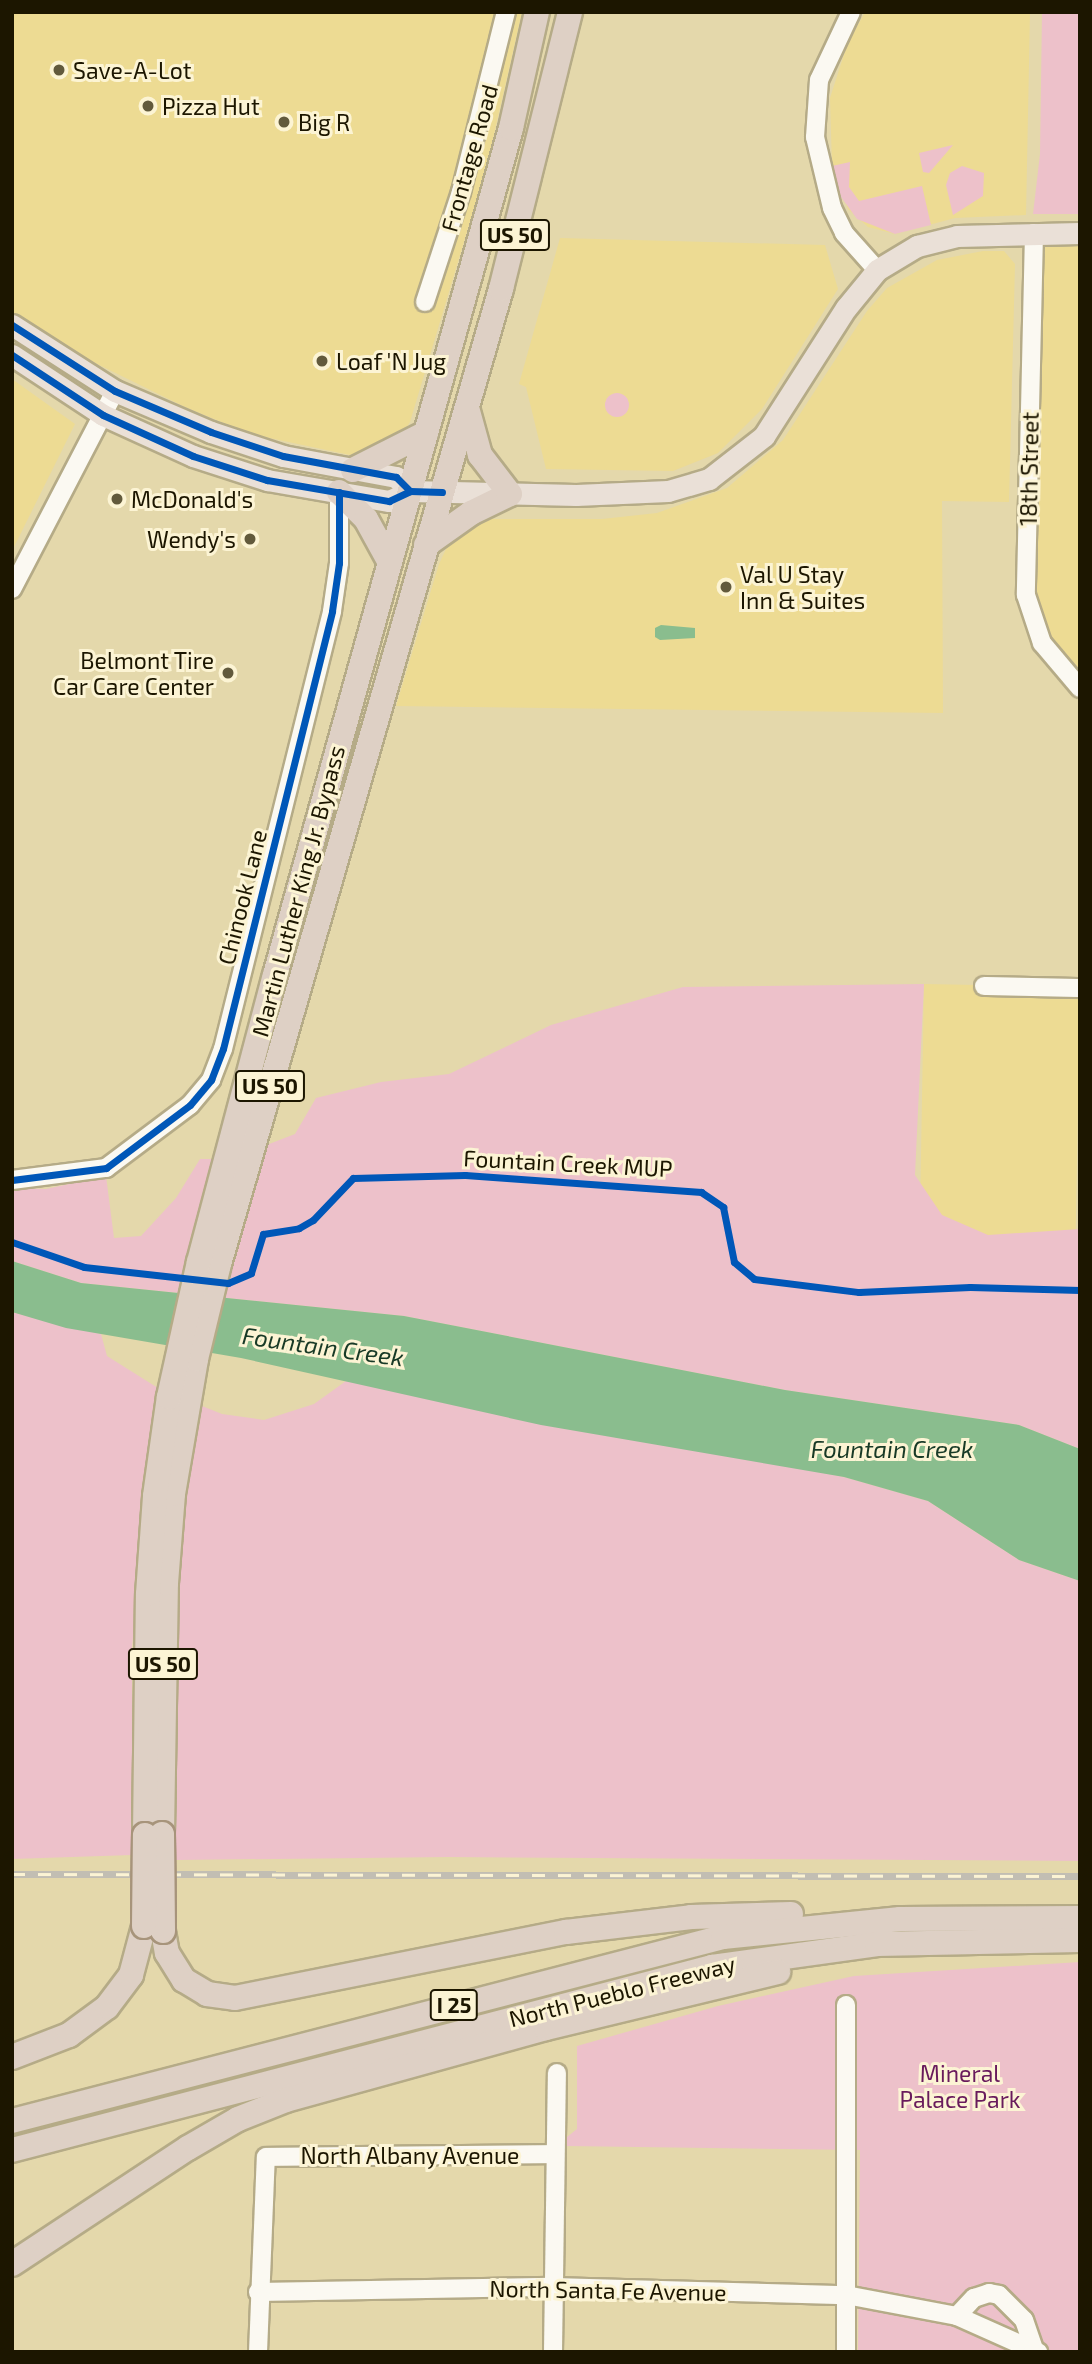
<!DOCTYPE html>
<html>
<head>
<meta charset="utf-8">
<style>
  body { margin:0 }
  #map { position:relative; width:1092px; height:2364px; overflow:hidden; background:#e4d8ab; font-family:"Exo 2",sans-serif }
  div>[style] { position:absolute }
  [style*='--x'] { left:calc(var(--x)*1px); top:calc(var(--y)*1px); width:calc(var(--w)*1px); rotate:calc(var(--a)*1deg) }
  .built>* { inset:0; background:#eddb93; transform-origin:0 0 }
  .green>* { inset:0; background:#edc1ca }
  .round { border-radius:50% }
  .water>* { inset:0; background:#8abd8e }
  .roads { filter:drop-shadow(2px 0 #b5ab87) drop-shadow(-2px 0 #b5ab87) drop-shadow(0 2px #b5ab87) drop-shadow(0 -2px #b5ab87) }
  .minor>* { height:18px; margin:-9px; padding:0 9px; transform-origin:9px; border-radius:9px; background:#fbf9f2 }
  .major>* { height:21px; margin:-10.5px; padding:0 10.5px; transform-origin:10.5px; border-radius:10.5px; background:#eae0d7 }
  .highway>* { height:24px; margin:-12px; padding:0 12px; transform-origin:12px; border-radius:12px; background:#ded0c5 }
  .rail>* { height:7px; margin-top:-3.5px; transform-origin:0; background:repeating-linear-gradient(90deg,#fcf4d4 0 13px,#c2beb3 0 26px); box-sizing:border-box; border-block:2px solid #c2beb3 }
  .bridges { filter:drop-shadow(2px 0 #a7947b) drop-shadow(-2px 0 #a7947b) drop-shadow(0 2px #a7947b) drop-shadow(0 -2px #a7947b) }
  .highway-bridge>* { height:24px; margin:-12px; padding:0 12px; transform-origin:12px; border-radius:12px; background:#ded0c5 }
  .cycleway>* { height:7px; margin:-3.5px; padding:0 3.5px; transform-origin:3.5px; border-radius:3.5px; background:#0057b8 }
  .dots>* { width:19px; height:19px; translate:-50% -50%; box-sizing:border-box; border:4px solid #fcf4d4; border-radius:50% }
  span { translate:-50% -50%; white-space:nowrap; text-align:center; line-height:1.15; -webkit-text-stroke:6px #fcf4d4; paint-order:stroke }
  .shield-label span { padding:2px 5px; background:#fcf4d4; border:2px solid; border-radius:5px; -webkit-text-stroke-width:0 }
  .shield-label { font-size:21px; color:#1c1600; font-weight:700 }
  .poi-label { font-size:23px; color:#1c1600 }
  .left { translate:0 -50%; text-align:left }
  .right { translate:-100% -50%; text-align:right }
  .street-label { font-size:23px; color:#1c1600 }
  .park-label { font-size:23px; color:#691b5c }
  .water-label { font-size:24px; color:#183a26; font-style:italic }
  .frame { position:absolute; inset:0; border:14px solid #1c1600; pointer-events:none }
</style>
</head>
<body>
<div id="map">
  <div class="built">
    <div style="clip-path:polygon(12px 12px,522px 12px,487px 165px,410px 422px,398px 441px,350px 455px,251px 434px,187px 408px,91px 361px,12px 314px)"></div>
    <div style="clip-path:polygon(865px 12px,1030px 12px,1026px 215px,955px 218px,895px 234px,868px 227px,848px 209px,832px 166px,830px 98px,847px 45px)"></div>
    <div style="clip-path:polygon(1034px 233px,1080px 233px,1080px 688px,1042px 643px,1026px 595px)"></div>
    <div style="clip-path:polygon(560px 238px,825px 245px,838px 289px,762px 409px,718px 453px,673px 471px,546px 469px,526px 387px,519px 384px)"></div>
    <div style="clip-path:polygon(983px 251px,1004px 251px,1015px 264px,1009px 502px,942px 501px,943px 713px,396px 706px,439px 564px,452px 536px,488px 519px,602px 519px,657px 513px,727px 488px,783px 440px,867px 311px,887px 288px,937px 260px)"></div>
    <div style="clip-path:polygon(12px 379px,75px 424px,12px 551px)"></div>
    <div style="left:924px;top:984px;width:156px;height:279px;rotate:1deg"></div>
  </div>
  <div class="green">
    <div style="clip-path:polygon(1042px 12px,1080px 12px,1080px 214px,1033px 214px,1040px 154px)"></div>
    <div style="clip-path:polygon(953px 145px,929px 173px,923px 172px,919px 153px)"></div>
    <div style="clip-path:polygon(850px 162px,849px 187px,859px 201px,922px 186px,931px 225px,895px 234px,857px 219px,841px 197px,832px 166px)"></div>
    <div style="clip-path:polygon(962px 166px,984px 173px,983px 196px,953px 215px,946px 185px,950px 173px)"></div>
    <div class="round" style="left:605px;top:393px;width:24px;height:24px"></div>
    <div style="clip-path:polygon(924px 984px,915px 1175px,942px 1215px,988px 1235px,1080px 1229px,1080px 1449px,1019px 1425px,785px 1390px,404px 1316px,81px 1283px,12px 1261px,12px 1188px,46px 1189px,106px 1176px,114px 1238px,141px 1236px,176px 1198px,200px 1159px,213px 1159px,190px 1261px,264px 1146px,295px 1134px,316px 1098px,381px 1082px,449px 1074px,551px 1025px,683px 987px)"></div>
    <div style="clip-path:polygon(12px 1312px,101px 1334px,107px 1356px,158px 1388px,132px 1647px,132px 1855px,12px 1859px)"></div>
    <div style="clip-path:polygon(346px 1381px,844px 1477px,928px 1501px,1019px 1560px,1080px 1581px,1080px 1861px,448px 1857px,175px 1860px,174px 1637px,183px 1496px,202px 1406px,222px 1414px,264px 1420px,314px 1404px)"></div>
    <div style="clip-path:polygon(1080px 1962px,1080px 2352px,858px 2352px,860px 2150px,566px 2146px,567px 2137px,577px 2129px,577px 2046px,718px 2006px,854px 1976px)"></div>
  </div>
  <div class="water">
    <div style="clip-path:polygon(661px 625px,695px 628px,695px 638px,660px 640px,655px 637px,655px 628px)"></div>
    <div style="clip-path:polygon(12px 1261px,81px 1283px,404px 1316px,785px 1390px,1019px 1425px,1080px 1449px,1080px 1581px,1019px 1560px,928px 1501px,844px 1477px,541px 1425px,241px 1358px,66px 1328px,12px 1312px)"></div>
  </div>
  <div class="roads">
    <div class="minor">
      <div style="--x:851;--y:12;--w:75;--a:115.2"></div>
      <div style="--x:819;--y:80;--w:57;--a:94"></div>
      <div style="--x:815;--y:137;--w:73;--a:76.5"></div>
      <div style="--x:832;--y:208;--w:28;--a:64"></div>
      <div style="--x:844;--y:233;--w:50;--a:48.3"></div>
      <div style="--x:1034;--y:233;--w:362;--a:91.3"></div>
      <div style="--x:1026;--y:595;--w:51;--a:71.6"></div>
      <div style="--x:1042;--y:643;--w:59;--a:49.8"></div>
      <div style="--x:425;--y:302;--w:116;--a:-71.9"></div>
      <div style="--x:461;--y:192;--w:186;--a:-76"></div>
      <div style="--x:12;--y:589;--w:223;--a:-62.5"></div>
      <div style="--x:984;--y:986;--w:96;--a:1.2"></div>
      <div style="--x:12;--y:1180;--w:95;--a:-7.3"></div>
      <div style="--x:106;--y:1168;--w:105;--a:-36.9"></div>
      <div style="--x:190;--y:1105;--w:33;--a:-50"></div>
      <div style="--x:211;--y:1080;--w:33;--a:-69"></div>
      <div style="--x:223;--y:1049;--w:451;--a:-76"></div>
      <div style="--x:332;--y:611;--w:49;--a:-81.7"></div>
      <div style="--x:339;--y:563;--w:71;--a:-90"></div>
      <div style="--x:846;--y:2005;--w:347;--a:90"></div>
      <div style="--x:258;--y:2292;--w:295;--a:-1"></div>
      <div style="--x:553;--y:2287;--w:293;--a:1.6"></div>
      <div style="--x:846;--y:2295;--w:113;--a:10.7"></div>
      <div style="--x:957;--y:2316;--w:89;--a:24"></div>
      <div style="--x:957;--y:2316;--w:25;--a:-47"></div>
      <div style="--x:974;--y:2298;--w:16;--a:-18"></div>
      <div style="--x:989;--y:2293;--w:10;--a:11"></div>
      <div style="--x:999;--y:2295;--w:35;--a:45"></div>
      <div style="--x:1024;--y:2320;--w:31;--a:71"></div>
      <div style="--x:258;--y:2352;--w:195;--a:-87.7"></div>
      <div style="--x:266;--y:2157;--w:288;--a:-0.6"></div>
      <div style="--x:553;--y:2352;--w:279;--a:-89.2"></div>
    </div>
    <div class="major">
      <div style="--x:12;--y:325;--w:122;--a:32.7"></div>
      <div style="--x:115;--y:391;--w:104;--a:23.1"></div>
      <div style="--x:211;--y:432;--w:76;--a:18.4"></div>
      <div style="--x:283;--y:456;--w:115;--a:10.5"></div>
      <div style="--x:396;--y:477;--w:20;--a:45"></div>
      <div style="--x:12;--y:355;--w:109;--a:33.4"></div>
      <div style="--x:103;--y:415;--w:99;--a:24.5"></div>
      <div style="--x:193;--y:456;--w:78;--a:18"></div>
      <div style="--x:267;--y:480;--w:124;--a:9.8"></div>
      <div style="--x:389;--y:501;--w:23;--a:-25"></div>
      <div style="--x:410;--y:491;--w:166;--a:1.4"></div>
      <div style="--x:576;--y:495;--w:92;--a:-2.5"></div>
      <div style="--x:668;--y:491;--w:43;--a:-16.3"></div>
      <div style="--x:709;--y:479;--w:70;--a:-38"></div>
      <div style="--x:764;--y:436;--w:152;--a:-57.4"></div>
      <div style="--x:846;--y:308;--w:49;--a:-50.8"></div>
      <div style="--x:877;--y:270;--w:47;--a:-31"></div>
      <div style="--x:917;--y:246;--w:41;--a:-14"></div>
      <div style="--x:957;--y:236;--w:123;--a:-1.4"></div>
    </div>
    <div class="highway">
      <div style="--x:353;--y:470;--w:82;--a:-26.9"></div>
      <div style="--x:339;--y:492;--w:38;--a:45"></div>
      <div style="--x:366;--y:519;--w:48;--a:61.3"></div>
      <div style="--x:426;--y:545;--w:55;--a:-35.4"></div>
      <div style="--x:471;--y:513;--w:43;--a:-26"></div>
      <div style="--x:510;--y:494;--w:49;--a:-127.6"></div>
      <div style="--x:480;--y:455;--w:46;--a:-105.3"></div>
      <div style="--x:162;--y:1834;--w:251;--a:-89.1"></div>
      <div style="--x:166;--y:1583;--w:89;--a:-85.5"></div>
      <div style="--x:173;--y:1494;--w:137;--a:-80.3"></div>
      <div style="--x:196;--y:1359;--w:98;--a:-76.4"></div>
      <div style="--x:219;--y:1264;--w:1015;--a:-73.87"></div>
      <div style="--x:501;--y:289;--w:285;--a:-76"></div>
      <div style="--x:145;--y:1835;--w:241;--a:-89.3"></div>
      <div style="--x:148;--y:1594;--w:98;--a:-85.9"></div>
      <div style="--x:155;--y:1496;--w:100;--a:-82"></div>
      <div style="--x:169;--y:1397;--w:138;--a:-77.5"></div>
      <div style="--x:199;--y:1262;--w:297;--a:-75.2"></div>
      <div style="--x:275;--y:975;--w:879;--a:-74.43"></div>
      <div style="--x:511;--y:128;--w:119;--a:-77.4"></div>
      <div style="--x:163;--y:1931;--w:22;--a:80"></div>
      <div style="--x:167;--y:1953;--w:32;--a:58"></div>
      <div style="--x:184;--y:1980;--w:27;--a:31"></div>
      <div style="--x:207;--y:1994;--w:28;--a:8"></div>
      <div style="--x:235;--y:1998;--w:338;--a:-11.3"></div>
      <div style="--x:566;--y:1932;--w:126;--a:-6.8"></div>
      <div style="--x:691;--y:1917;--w:100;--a:-1.7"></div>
      <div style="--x:12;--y:2057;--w:61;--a:-21.1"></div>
      <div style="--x:69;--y:2035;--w:47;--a:-36.4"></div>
      <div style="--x:107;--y:2007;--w:40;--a:-53"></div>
      <div style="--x:131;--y:1975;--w:51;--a:-75.1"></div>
      <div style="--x:12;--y:2121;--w:734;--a:-14.51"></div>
      <div style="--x:723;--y:1937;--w:178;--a:-5.8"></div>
      <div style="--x:900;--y:1919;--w:180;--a:-0.3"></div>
      <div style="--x:12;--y:2150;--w:724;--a:-14.65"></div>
      <div style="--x:712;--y:1967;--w:167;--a:-7.9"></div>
      <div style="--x:877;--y:1944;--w:203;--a:-1.1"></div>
      <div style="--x:12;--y:2264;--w:211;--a:-33.4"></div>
      <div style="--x:188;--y:2148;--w:58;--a:-30.1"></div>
      <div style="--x:238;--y:2119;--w:52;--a:-21.6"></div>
      <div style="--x:286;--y:2100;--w:270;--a:-15.5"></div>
      <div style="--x:546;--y:2028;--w:239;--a:-13.6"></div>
    </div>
  </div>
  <div class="rail">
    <div style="--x:12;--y:1874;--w:1068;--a:0.11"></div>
  </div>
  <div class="bridges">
    <div class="highway-bridge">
      <div style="--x:162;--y:1834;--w:97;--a:89.4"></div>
      <div style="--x:144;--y:1926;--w:91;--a:-89.4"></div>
    </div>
  </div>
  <div class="cycleway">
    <div style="--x:12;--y:325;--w:122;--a:32.7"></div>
    <div style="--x:115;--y:391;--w:104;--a:23.1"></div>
    <div style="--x:211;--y:432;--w:76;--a:18.4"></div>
    <div style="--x:283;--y:456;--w:115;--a:10.5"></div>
    <div style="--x:396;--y:477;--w:20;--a:45"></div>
    <div style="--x:12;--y:355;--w:109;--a:33.4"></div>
    <div style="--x:103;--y:415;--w:99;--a:24.5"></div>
    <div style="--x:193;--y:456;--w:78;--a:18"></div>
    <div style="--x:267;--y:480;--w:124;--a:9.8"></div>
    <div style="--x:389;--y:501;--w:23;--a:-25"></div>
    <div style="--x:410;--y:491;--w:32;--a:2"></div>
    <div style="--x:12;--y:1180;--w:95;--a:-7.3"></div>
    <div style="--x:106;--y:1168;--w:105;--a:-36.9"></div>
    <div style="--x:190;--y:1105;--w:33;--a:-50"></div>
    <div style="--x:211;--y:1080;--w:33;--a:-69"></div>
    <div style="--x:223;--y:1049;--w:451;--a:-76"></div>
    <div style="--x:332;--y:611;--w:49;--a:-81.7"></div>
    <div style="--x:339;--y:563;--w:71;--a:-90"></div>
    <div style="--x:12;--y:1242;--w:76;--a:19.1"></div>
    <div style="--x:84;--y:1267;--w:145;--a:6.3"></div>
    <div style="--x:228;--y:1283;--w:25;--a:-23"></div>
    <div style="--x:251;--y:1273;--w:41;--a:-72.9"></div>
    <div style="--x:263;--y:1234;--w:36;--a:-9"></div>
    <div style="--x:299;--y:1228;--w:16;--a:-30"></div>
    <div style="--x:313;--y:1220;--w:58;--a:-46.4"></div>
    <div style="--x:353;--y:1178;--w:112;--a:-1.5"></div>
    <div style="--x:465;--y:1175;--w:237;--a:4.1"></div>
    <div style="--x:701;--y:1192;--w:27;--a:34"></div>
    <div style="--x:723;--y:1207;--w:56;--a:78.7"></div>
    <div style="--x:734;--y:1262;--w:26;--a:40"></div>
    <div style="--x:754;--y:1279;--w:106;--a:7.1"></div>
    <div style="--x:859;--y:1292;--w:111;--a:-2.6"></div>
    <div style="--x:970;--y:1287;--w:110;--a:1.6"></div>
  </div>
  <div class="dots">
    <div style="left:59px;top:70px;background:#625a3c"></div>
    <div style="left:148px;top:106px;background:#625a3c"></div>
    <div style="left:284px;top:122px;background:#625a3c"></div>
    <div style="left:322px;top:361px;background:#625a3c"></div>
    <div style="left:117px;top:499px;background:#625a3c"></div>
    <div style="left:250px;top:539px;background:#625a3c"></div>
    <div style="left:726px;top:587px;background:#625a3c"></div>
    <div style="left:228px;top:673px;background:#625a3c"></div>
  </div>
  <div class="shield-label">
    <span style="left:515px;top:235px">US 50</span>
    <span style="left:270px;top:1086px">US 50</span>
    <span style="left:163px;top:1664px">US 50</span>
    <span style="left:454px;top:2005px">I 25</span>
  </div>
  <div class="poi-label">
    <span class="left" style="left:73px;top:70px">Save-A-Lot</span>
    <span class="left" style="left:162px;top:106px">Pizza Hut</span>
    <span class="left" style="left:298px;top:122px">Big R</span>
    <span class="left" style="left:336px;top:361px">Loaf 'N Jug</span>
    <span class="left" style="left:131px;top:499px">McDonald's</span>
    <span class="right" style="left:236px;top:539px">Wendy's</span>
    <span class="left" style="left:740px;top:587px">Val U Stay<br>Inn &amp; Suites</span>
    <span class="right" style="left:214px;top:673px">Belmont Tire<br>Car Care Center</span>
  </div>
  <div class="street-label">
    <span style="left:469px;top:158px;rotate:-74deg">Frontage Road</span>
    <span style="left:1029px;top:469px;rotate:-89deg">18th Street</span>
    <span style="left:298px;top:891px;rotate:-75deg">Martin Luther King Jr. Bypass</span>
    <span style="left:242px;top:897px;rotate:-76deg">Chinook Lane</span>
    <span style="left:568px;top:1163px;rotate:3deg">Fountain Creek MUP</span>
    <span style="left:622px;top:1991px;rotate:-14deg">North Pueblo Freeway</span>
    <span style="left:410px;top:2155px">North Albany Avenue</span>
    <span style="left:608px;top:2290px;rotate:1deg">North Santa Fe Avenue</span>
  </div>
  <div class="park-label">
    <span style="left:960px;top:2086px">Mineral<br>Palace Park</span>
  </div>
  <div class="water-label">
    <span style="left:323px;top:1346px;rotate:8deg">Fountain Creek</span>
    <span style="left:892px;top:1449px">Fountain Creek</span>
  </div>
  <div class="frame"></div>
</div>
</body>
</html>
